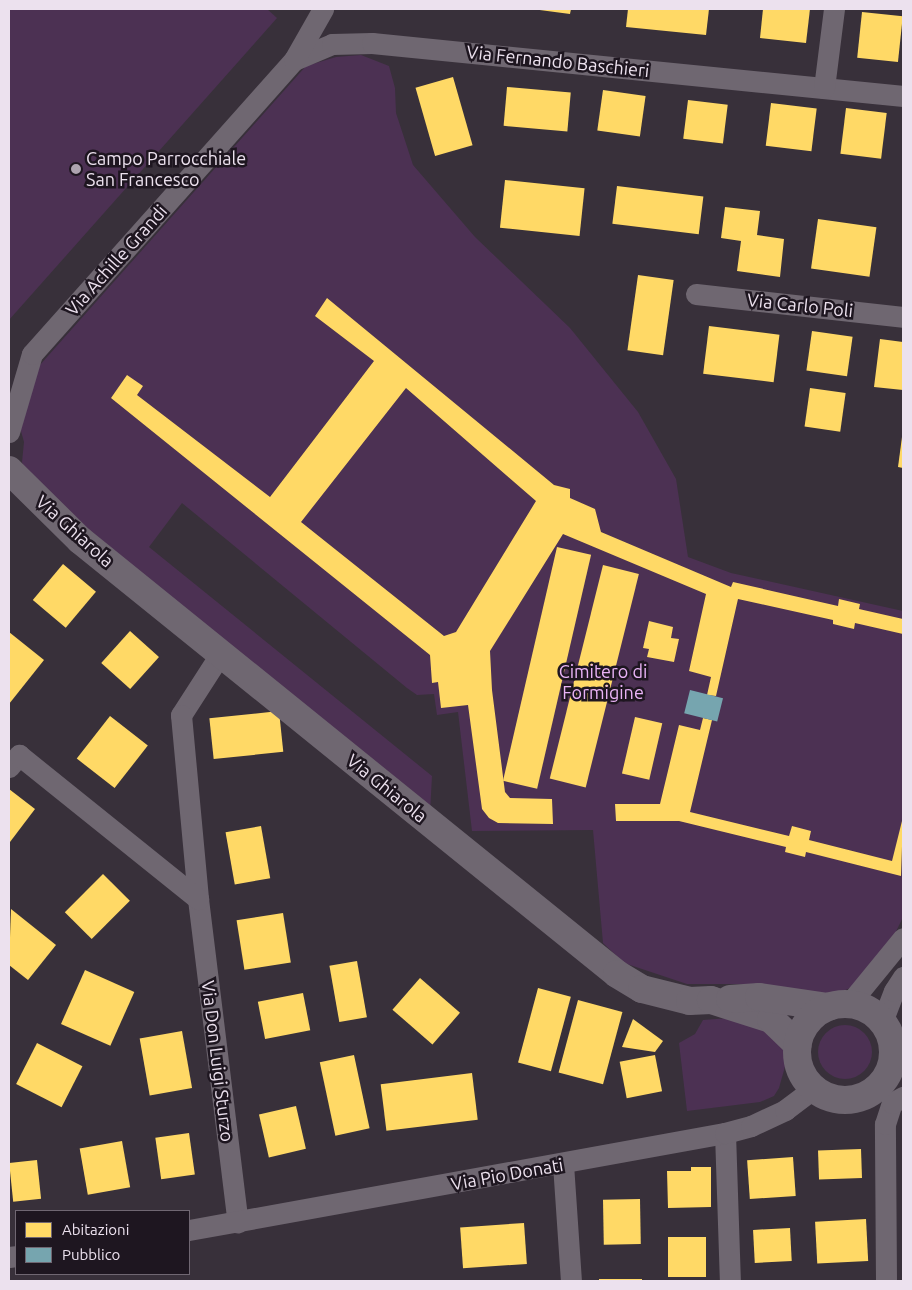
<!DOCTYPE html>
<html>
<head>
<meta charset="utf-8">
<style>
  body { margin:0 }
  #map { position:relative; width:912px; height:1290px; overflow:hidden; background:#38303a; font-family:Ubuntu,sans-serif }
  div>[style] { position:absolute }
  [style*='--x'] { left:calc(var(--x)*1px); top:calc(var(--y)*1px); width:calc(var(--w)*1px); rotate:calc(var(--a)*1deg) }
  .green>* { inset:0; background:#4c3153 }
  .round { border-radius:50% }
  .homes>* { inset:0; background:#ffd966; transform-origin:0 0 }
  .public>* { inset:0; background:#76a5af; transform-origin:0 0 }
  .minor>* { height:21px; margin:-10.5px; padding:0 10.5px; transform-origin:10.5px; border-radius:10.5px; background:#6f6771 }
  .tertiary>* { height:28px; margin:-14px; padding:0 14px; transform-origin:14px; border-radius:14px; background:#6f6771 }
  .tertiary>.ring { margin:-14px; padding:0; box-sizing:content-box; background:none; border:28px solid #6f6771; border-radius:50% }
  .dots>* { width:14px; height:14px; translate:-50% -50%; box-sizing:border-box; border:2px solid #1e1620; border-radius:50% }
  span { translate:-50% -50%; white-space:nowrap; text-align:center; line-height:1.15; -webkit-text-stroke:5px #1e1620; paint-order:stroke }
  .street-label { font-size:18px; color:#ece1ee }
  .poi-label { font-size:18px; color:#ece1ee }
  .left { translate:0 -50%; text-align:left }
  .park-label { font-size:18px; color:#e9b3f6 }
  .frame { position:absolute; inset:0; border:10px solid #ece1ee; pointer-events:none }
  .legend { position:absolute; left:15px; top:1210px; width:175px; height:65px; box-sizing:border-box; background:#1e1620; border:1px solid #706772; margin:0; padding:6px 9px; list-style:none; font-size:15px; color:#ece1ee }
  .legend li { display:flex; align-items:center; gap:10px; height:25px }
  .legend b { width:25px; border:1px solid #706772 }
</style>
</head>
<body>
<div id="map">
  <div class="green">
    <div style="clip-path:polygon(9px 9px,267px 9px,277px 18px,9px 320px)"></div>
    <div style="clip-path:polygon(361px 55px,389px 66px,395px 88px,396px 113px,413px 165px,475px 237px,570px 328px,638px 412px,676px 479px,688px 557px,731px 573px,903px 611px,903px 917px,891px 942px,850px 988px,834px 995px,811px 995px,759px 984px,687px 984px,624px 963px,603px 943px,593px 830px,472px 831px,458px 712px,437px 715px,434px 694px,417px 695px,407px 688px,182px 503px,149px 547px,432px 776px,430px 813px,28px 479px,22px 462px,24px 442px,17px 417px,23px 384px,306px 66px,336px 57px)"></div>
    <div style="clip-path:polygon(743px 1017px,759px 1022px,782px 1043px,786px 1063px,779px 1088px,774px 1096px,760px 1102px,687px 1111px,679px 1043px,695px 1034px,703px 1020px)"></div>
    <div class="round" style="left:818px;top:1025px;width:54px;height:54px"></div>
  </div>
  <div class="homes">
    <div style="clip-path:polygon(532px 9px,571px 9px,570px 14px)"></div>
    <div style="clip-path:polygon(628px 9px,709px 9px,706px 35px,626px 27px)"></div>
    <div style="clip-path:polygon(763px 9px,810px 9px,806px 43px,760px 38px)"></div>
    <div style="left:862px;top:12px;width:41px;height:46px;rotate:6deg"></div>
    <div style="left:453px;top:77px;width:71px;height:39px;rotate:74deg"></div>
    <div style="left:507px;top:87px;width:64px;height:39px;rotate:5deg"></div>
    <div style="left:603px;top:90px;width:43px;height:41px;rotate:8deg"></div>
    <div style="left:688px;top:100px;width:40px;height:39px;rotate:7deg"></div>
    <div style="left:771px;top:103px;width:46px;height:43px;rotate:7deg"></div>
    <div style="left:846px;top:108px;width:41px;height:46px;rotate:7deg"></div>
    <div style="left:505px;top:180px;width:80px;height:48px;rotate:6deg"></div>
    <div style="left:617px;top:186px;width:87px;height:38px;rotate:7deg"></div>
    <div style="clip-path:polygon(725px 207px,760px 211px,757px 235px,784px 239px,780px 277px,737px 271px,741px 241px,721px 238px)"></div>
    <div style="left:818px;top:219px;width:59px;height:50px;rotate:8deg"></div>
    <div style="left:638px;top:275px;width:36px;height:76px;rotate:8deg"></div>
    <div style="clip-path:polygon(evenodd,327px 298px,554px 485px,570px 489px,570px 498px,595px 509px,601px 532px,731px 587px,733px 582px,838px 606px,839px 599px,860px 604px,859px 609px,903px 619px,903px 634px,855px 623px,854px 629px,833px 624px,833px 620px,738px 599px,716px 696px,707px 695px,711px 677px,689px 671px,706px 594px,563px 534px,490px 651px,492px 690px,505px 792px,510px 798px,552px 799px,553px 824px,498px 823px,489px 818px,482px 809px,468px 705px,441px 708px,438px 682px,432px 683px,430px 655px,111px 398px,127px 375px,143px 386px,137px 395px,270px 497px,374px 361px,315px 316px,327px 298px,406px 388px,536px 501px,456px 632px,444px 636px,301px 522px,406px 388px)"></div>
    <div style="left:709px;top:326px;width:71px;height:48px;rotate:7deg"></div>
    <div style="left:812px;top:331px;width:41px;height:40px;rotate:8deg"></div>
    <div style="clip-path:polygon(880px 339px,903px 342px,903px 390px,874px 387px)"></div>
    <div style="left:810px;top:388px;width:36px;height:39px;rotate:8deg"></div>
    <div style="clip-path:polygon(902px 437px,903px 437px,903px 468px,898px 467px)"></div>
    <div style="left:557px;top:547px;width:35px;height:240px;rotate:13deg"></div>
    <div style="left:63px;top:564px;width:43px;height:47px;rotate:40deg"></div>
    <div style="left:603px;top:565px;width:37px;height:220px;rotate:14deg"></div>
    <div style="clip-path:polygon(649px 621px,673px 627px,671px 638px,679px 639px,674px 662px,647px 657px,649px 649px,643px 648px)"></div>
    <div style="left:130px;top:631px;width:39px;height:43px;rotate:42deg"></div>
    <div style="clip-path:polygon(9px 632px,44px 660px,9px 704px)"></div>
    <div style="left:279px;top:711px;width:41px;height:70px;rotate:84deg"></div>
    <div style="left:110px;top:716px;width:48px;height:54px;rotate:38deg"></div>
    <div style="left:635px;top:717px;width:28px;height:58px;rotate:13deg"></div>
    <div style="clip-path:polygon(703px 718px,712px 720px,690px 812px,789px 836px,792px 826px,811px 831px,809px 840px,892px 861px,903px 817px,901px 876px,806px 852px,805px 857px,785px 852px,786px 847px,679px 821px,616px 821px,615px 804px,660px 804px,679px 725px,700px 730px)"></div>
    <div style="clip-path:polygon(9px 789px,35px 809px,10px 842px,9px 840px)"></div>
    <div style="left:261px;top:826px;width:53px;height:36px;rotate:80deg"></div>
    <div style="left:103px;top:874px;width:38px;height:54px;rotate:45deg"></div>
    <div style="clip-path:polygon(11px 909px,56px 945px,28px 980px,9px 965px)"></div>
    <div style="left:283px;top:913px;width:50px;height:47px;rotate:81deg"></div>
    <div style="left:357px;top:961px;width:57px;height:28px;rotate:80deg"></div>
    <div style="left:85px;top:970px;width:54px;height:59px;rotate:24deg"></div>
    <div style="left:420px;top:978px;width:53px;height:42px;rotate:41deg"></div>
    <div style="left:538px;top:988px;width:34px;height:77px;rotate:15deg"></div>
    <div style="left:303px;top:993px;width:38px;height:46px;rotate:79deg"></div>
    <div style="left:578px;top:1000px;width:46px;height:75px;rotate:15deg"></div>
    <div style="clip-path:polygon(633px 1019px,663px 1041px,655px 1052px,622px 1047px)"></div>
    <div style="left:182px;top:1031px;width:58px;height:43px;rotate:80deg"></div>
    <div style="left:37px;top:1043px;width:51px;height:46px;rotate:27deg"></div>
    <div style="left:354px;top:1055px;width:75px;height:35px;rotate:78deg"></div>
    <div style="left:655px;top:1055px;width:37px;height:36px;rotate:79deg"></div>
    <div style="left:472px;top:1073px;width:47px;height:92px;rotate:83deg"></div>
    <div style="left:296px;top:1106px;width:44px;height:38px;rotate:77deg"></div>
    <div style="left:189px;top:1133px;width:42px;height:34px;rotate:82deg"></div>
    <div style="left:122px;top:1141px;width:47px;height:43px;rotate:80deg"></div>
    <div style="left:861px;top:1149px;width:29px;height:43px;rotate:88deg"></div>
    <div style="left:793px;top:1157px;width:39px;height:46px;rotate:86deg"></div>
    <div style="left:37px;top:1160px;width:39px;height:28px;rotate:84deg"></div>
    <div style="clip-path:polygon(691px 1167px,711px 1167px,711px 1207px,668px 1208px,667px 1171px,691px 1171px)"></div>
    <div style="left:640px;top:1199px;width:45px;height:37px;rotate:89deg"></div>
    <div style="left:866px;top:1219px;width:42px;height:51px;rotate:87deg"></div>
    <div style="left:524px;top:1223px;width:41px;height:64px;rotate:86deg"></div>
    <div style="left:790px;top:1228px;width:33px;height:37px;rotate:87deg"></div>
    <div style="left:668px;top:1237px;width:38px;height:40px"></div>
    <div style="left:599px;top:1279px;width:43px;height:2px"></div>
  </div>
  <div class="public">
    <div style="left:690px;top:690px;width:34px;height:24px;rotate:14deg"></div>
  </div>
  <div class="minor">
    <div style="--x:294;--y:60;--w:41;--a:-22.8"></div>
    <div style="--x:332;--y:44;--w:40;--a:-1.4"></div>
    <div style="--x:372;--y:43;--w:534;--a:5.7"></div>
    <div style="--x:824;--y:88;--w:80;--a:-82.8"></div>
    <div style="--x:696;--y:294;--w:208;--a:6.3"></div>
    <div style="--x:9;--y:432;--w:81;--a:-73.6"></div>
    <div style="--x:32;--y:354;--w:394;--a:-48.3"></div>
    <div style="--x:294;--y:60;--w:59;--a:-60.4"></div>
    <div style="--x:221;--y:653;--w:74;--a:122.8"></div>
    <div style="--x:181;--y:715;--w:185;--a:84.7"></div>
    <div style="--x:198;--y:899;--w:326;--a:83"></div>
    <div style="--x:9;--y:767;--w:16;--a:-50"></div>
    <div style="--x:19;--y:755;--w:230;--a:38.8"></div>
    <div style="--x:849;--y:1004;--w:85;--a:-50.7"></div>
    <div style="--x:882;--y:1022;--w:33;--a:-69"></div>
    <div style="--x:894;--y:991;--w:17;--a:-57"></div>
    <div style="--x:725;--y:1133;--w:148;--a:88.1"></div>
    <div style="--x:563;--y:1164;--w:117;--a:86.1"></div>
    <div style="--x:189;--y:1230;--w:545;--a:-10.26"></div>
    <div style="--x:725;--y:1133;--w:27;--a:-15"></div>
    <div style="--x:751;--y:1126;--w:38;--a:-25"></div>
    <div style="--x:785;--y:1110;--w:36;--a:-37"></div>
    <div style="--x:9;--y:1257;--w:7;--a:-8"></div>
    <div style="--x:886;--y:1281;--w:157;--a:-90.4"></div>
    <div style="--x:885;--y:1124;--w:22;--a:-72"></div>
    <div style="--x:892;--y:1103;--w:13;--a:-29"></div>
  </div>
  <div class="tertiary">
    <div style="--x:9;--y:470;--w:100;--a:44.6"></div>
    <div style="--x:80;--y:540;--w:690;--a:38.94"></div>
    <div style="--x:617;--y:974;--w:29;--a:31"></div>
    <div style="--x:642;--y:989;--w:49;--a:14"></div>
    <div style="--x:690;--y:1001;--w:21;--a:-3"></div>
    <div style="--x:711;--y:1000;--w:63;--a:17.6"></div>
    <div style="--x:771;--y:1019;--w:37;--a:44"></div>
    <div style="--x:730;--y:999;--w:29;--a:-4"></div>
    <div style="--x:759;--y:997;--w:70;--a:8.2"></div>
    <div class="ring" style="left:797px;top:1004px;width:68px;height:68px"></div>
  </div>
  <div class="dots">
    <div style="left:76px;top:169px;background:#ada3af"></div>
  </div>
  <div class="street-label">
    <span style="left:558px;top:61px;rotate:6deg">Via Fernando Baschieri</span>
    <span style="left:116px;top:260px;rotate:-48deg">Via Achille Grandi</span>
    <span style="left:800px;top:305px;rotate:6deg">Via Carlo Poli</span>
    <span style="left:75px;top:531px;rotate:42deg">Via Ghiarola</span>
    <span style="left:387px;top:788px;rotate:39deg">Via Ghiarola</span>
    <span style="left:218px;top:1061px;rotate:83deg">Via Don Luigi Sturzo</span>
    <span style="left:507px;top:1174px;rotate:-10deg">Via Pio Donati</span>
  </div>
  <div class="poi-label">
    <span class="left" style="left:86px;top:169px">Campo Parrocchiale<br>San Francesco</span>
  </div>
  <div class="park-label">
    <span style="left:603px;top:682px">Cimitero di<br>Formigine</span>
  </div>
  <div class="frame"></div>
  <ul class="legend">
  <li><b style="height:14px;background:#ffd966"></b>Abitazioni</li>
  <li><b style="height:14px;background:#76a5af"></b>Pubblico</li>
  </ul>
</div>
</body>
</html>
